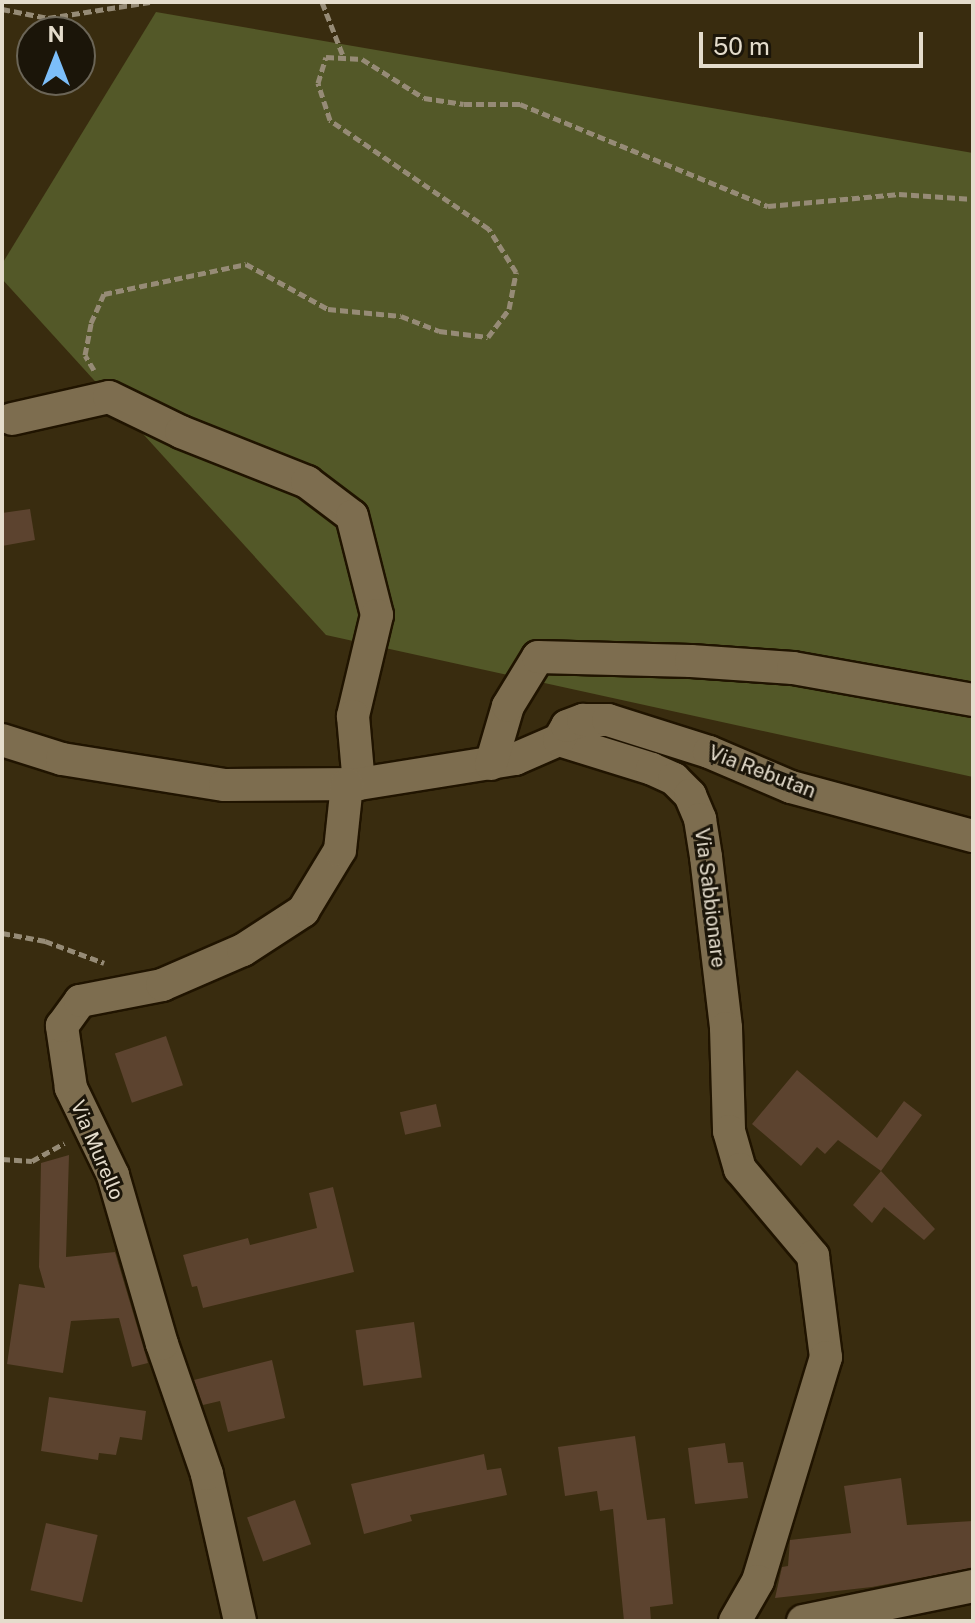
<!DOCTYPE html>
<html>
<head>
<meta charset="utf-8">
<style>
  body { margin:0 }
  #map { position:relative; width:975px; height:1623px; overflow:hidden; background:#392c0f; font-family:"Public Sans",sans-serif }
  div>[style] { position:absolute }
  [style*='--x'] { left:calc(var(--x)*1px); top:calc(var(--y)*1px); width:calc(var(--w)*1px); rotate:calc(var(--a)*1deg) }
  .forest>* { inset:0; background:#535828 }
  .building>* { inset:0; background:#5c432f; transform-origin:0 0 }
  .path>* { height:5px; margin-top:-2.5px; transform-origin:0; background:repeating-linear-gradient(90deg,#968b76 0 8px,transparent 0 12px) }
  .roads { filter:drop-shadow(2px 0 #201400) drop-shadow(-2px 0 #201400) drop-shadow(0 2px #201400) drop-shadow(0 -2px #201400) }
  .street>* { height:32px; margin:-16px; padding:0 16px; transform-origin:16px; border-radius:16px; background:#7d6d4f }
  span { translate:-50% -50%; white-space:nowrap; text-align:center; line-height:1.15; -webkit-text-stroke:6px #1b1509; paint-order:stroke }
  .street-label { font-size:20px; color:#e4dccc }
  .frame { position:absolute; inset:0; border:4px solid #e4dccc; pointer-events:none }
  .north { position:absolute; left:16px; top:16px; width:80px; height:80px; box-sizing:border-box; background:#1b1509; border:2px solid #6b6557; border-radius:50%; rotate:0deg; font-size:22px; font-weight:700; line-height:32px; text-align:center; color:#e4dccc }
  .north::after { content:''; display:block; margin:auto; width:28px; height:36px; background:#7cbef9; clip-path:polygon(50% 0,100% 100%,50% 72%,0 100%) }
  .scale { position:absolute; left:699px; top:32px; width:224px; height:36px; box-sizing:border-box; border:4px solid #e4dccc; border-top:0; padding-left:10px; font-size:24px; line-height:28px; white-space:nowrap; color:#e4dccc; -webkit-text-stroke:6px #1b1509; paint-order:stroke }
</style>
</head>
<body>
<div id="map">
  <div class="forest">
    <div style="clip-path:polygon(156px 12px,973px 153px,973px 777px,326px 635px,2px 279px,2px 264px)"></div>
  </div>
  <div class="building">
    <div style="clip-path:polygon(30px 509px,35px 540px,2px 546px,2px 513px)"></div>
    <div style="left:166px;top:1036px;width:52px;height:54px;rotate:71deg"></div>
    <div style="clip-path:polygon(797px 1070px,877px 1138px,904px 1101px,922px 1115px,881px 1171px,838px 1140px,825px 1154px,817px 1147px,801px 1166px,752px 1124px)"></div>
    <div style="left:436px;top:1104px;width:23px;height:37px;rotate:77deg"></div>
    <div style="clip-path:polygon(69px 1155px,66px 1257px,115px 1252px,148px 1363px,132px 1367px,119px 1318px,71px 1321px,63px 1373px,7px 1364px,19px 1284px,45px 1288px,39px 1267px,41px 1163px)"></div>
    <div style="clip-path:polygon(881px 1171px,935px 1229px,924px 1240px,884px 1207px,872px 1223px,853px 1205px)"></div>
    <div style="clip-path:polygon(333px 1187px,354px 1272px,203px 1308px,197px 1286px,192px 1287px,183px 1255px,248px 1238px,250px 1245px,317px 1228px,309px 1193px)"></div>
    <div style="left:414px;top:1322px;width:56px;height:59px;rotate:82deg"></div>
    <div style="clip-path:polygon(272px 1360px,285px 1418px,228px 1432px,220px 1401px,203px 1405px,194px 1380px)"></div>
    <div style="clip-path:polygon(49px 1397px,146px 1411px,142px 1440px,120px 1437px,116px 1455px,99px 1453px,98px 1460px,41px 1451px)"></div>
    <div style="clip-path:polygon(635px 1436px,647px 1520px,665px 1518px,673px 1604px,650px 1607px,651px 1621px,624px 1621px,613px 1509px,600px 1511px,597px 1491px,565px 1496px,558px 1447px)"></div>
    <div style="clip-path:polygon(725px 1443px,728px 1463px,743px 1462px,748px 1498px,695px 1504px,688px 1448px)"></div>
    <div style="clip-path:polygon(484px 1454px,487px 1470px,501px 1468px,507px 1495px,410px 1515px,412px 1521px,364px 1534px,351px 1484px)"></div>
    <div style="clip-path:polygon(901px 1478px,907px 1525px,973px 1521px,973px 1568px,872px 1587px,775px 1598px,782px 1567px,788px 1566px,790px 1540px,851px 1533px,844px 1486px)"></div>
    <div style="left:295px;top:1500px;width:47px;height:51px;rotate:70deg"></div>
    <div style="left:46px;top:1523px;width:53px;height:69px;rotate:13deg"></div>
  </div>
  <div class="path">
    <div style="--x:322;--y:2;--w:60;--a:68.6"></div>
    <div style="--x:2;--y:9;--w:47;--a:11.1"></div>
    <div style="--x:48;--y:18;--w:103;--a:-8.9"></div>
    <div style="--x:94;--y:370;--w:17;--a:-121"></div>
    <div style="--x:85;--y:355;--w:33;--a:-79"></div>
    <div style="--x:91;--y:323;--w:32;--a:-66"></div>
    <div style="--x:104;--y:294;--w:145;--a:-11.9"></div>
    <div style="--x:246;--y:264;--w:94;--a:28.8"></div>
    <div style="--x:328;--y:309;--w:73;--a:5.5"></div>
    <div style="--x:401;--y:316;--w:41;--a:21.5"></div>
    <div style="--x:439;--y:331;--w:49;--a:7"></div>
    <div style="--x:488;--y:337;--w:35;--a:-53"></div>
    <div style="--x:509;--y:309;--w:38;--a:-79"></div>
    <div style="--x:516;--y:272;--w:51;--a:-122.1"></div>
    <div style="--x:489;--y:229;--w:193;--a:-145.6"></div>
    <div style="--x:330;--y:120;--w:39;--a:-108"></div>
    <div style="--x:318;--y:83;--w:27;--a:-73"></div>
    <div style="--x:326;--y:57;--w:36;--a:3"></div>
    <div style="--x:362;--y:59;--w:73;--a:32.2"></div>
    <div style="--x:424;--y:98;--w:40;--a:8.5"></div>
    <div style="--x:464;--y:104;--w:56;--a:0"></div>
    <div style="--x:520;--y:104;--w:268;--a:22.4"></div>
    <div style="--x:768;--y:206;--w:132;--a:-5.2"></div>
    <div style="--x:899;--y:194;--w:74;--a:3.9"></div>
    <div style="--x:2;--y:933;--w:44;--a:10.5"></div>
    <div style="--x:45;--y:941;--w:63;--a:20.4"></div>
    <div style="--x:2;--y:1159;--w:30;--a:4"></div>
    <div style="--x:32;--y:1161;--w:37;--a:-29"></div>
  </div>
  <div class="roads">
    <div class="street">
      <div style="--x:12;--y:419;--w:99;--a:-12.8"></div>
      <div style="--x:109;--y:397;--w:80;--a:25.9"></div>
      <div style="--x:181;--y:432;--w:136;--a:21.6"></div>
      <div style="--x:307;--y:482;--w:56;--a:37.1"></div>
      <div style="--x:352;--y:516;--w:102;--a:75.8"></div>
      <div style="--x:377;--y:615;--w:104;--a:103.4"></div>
      <div style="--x:353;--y:716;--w:68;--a:85"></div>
      <div style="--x:2;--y:740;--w:63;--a:17.6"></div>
      <div style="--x:62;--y:759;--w:165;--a:9.1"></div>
      <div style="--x:225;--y:785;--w:134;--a:-0.4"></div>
      <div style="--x:359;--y:784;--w:158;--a:-9.1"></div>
      <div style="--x:515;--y:759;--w:48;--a:-23.4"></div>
      <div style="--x:559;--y:740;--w:97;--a:17.3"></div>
      <div style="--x:652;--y:769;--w:24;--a:24"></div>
      <div style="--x:674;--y:779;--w:23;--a:45"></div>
      <div style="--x:690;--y:795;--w:26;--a:67"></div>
      <div style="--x:700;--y:819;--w:38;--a:81"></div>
      <div style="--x:706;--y:857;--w:172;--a:83.3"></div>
      <div style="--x:726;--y:1028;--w:103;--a:88.3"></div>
      <div style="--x:729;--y:1131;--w:40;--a:74"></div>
      <div style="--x:740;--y:1169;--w:114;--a:50"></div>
      <div style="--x:813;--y:1256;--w:102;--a:82.7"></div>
      <div style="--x:826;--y:1357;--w:234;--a:106.9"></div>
      <div style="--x:758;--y:1581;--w:46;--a:119.9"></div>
      <div style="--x:559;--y:740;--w:16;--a:-60"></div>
      <div style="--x:567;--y:726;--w:17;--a:-21"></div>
      <div style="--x:583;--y:720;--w:25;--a:0"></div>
      <div style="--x:608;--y:720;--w:106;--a:17.6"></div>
      <div style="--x:709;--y:752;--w:89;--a:23.1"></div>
      <div style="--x:791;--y:787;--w:188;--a:15.1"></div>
      <div style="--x:491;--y:764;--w:60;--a:-73.7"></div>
      <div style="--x:508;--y:706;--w:57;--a:-58.5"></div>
      <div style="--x:538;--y:657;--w:153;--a:1.5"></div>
      <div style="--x:691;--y:661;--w:102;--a:3.9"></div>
      <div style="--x:793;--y:668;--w:183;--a:10.1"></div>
      <div style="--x:240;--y:1621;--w:151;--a:-102.7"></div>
      <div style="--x:207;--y:1474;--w:138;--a:-109.1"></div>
      <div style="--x:162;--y:1344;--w:176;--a:-106.2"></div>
      <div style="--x:113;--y:1175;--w:97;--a:-115.8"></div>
      <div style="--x:71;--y:1088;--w:63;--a:-98.3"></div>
      <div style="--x:62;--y:1026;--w:31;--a:-54"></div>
      <div style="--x:80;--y:1001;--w:84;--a:-11"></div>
      <div style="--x:162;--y:985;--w:88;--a:-23.4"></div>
      <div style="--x:243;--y:950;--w:72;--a:-33"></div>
      <div style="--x:303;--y:911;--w:71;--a:-58.8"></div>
      <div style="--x:340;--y:850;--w:66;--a:-83.9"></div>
      <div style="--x:803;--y:1621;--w:174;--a:-11.6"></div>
    </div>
  </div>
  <div class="street-label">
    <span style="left:762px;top:772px;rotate:21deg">Via Rebutan</span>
    <span style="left:710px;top:898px;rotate:83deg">Via Sabbionare</span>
    <span style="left:97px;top:1150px;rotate:67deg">Via Murello</span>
  </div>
  <div class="frame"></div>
  <div class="north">N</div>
  <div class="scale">50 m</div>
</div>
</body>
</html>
